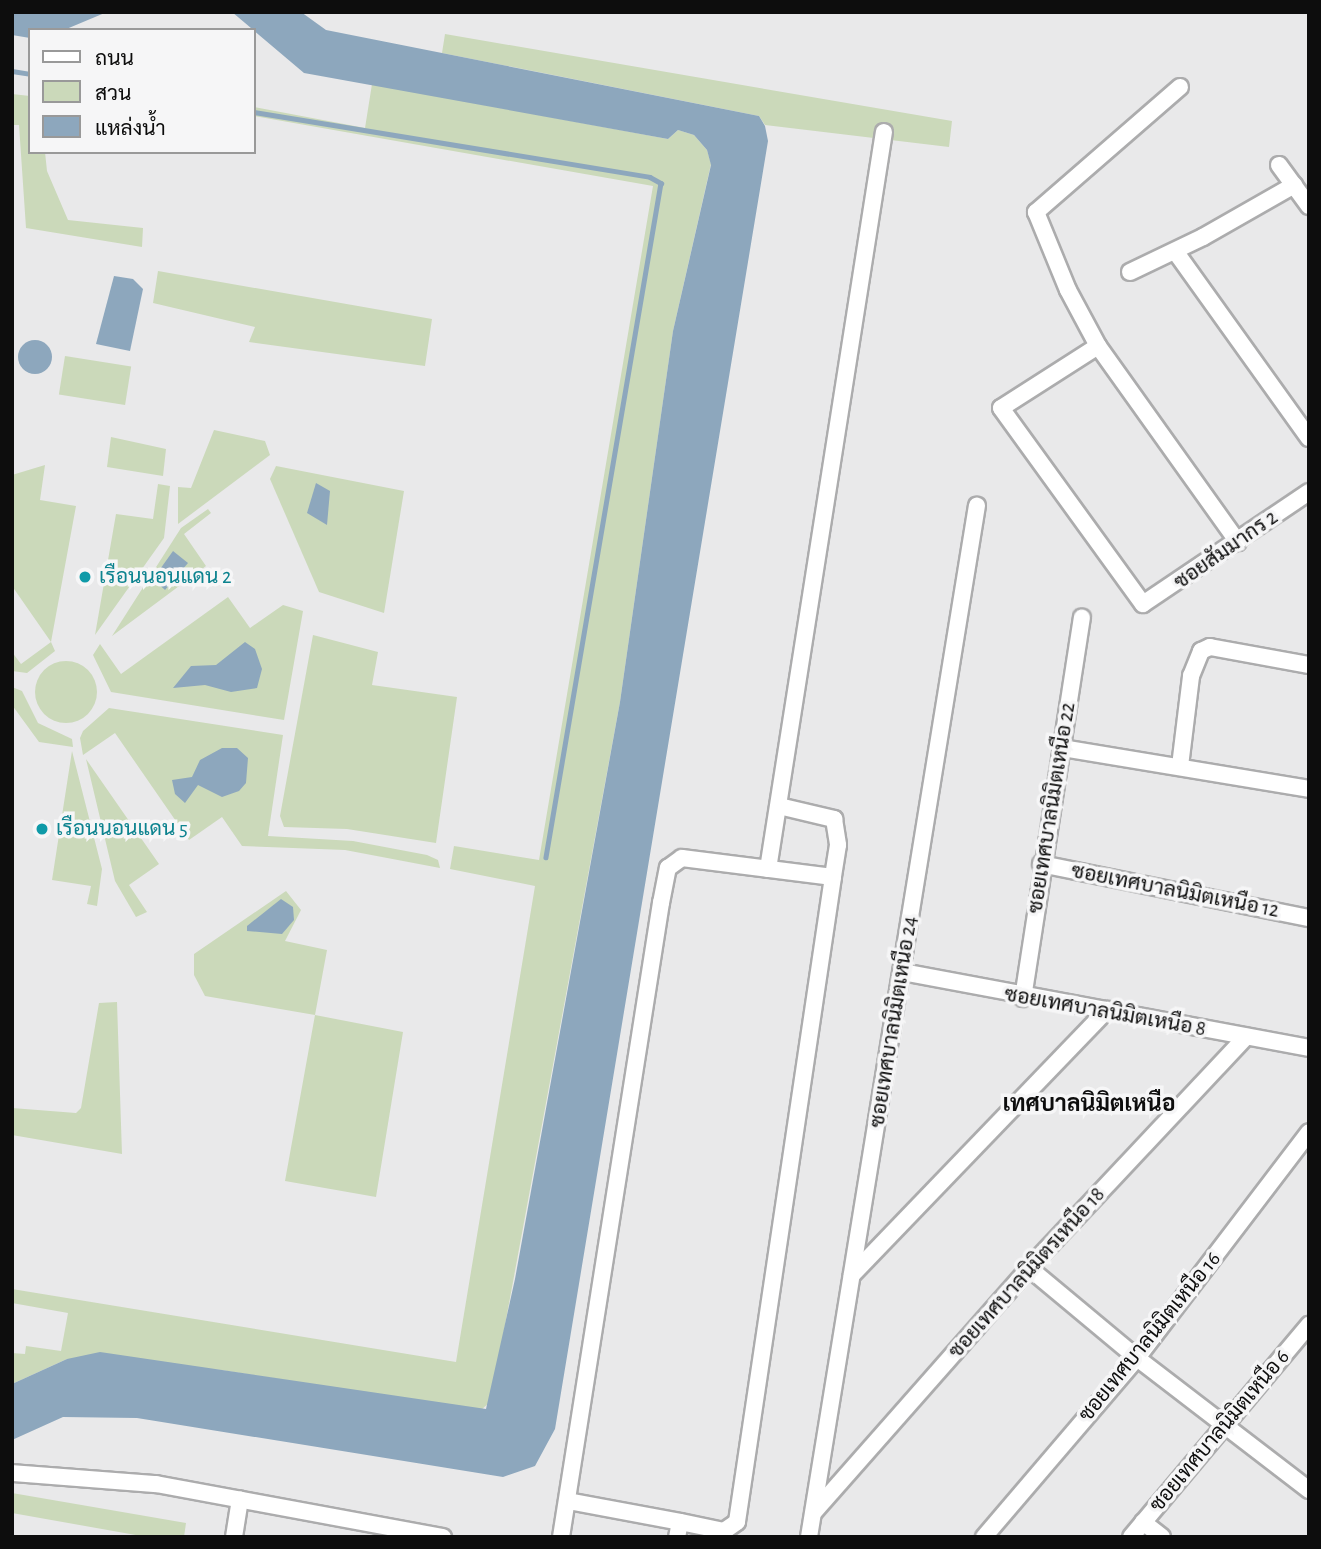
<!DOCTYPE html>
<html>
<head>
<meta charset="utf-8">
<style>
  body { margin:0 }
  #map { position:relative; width:1321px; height:1549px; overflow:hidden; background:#e9e9ea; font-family:"Alegreya Sans",Sarabun,sans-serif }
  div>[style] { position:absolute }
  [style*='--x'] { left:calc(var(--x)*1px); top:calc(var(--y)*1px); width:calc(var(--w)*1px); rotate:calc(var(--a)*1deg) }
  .green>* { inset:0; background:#cbd9ba; transform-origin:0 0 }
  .round { border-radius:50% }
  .water>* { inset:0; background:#8da7bd }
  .stream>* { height:4.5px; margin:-2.25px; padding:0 2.25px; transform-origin:2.25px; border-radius:2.25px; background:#8da7bd }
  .roads { filter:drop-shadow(2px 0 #acacad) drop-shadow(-2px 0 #acacad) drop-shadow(0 2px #acacad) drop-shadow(0 -2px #acacad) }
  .minor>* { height:16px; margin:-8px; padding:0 8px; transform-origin:8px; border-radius:8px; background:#fff }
  .dots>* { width:19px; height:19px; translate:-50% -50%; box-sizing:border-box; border:4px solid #f6f6f7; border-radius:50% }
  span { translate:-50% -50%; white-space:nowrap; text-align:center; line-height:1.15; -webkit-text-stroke:7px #f6f6f7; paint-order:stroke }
  .street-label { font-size:21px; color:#0d0d0d }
  .culture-label { font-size:21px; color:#0d838f }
  .left { translate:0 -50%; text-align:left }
  .neighbourhood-label { font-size:23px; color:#0d0d0d; font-weight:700 }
  .frame { position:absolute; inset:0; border:14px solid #0d0d0d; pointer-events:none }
  .legend { position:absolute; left:28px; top:28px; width:228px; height:126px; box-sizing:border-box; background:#f6f6f7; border:2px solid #999; margin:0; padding:9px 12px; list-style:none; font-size:21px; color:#0d0d0d }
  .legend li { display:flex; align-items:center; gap:14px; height:35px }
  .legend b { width:35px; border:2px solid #999 }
</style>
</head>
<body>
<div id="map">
  <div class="green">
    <div style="clip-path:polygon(445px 34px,952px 121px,949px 147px,765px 125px,759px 116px,442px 53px)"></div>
    <div style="clip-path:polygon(372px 84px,668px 139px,678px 130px,694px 135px,707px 150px,711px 164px,673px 331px,620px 702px,491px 1401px,480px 1411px,221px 1370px,67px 1359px,12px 1384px,12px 1353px,25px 1354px,26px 1346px,61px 1351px,68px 1313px,12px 1303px,12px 1289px,456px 1362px,535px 886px,450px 869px,454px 846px,539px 860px,653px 186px,254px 116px,254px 107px,365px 128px)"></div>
    <div style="clip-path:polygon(12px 94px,30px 96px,30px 152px,45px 152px,47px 171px,68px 220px,143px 228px,142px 247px,26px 228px,19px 125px,12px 125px)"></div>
    <div style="clip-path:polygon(158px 271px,432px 319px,425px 366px,249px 342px,255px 327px,153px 303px)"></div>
    <div style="left:65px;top:356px;width:67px;height:39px;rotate:9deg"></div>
    <div style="clip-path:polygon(214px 430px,265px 441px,270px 455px,178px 524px,178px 487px,191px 488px)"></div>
    <div style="clip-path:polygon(111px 437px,166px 449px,163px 476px,107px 467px)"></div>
    <div style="clip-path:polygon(45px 465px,40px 500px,76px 506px,51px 642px,55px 651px,27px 673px,12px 671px,12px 652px,21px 664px,51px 642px,12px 586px,12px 475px)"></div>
    <div style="clip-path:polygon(276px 466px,404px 491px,384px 613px,319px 592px,270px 479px)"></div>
    <div style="clip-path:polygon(158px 484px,170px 486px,164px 538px,95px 635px,116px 514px,153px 519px)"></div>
    <div style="clip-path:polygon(208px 509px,211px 513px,184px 534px,206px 566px,112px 636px,181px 528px)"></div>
    <div style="clip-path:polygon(228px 597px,250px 628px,283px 605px,303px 611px,284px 720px,111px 692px,93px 655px,100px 644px,121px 674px)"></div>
    <div style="clip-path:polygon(313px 635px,378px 652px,372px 685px,457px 697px,436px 843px,347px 829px,284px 827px,280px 816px)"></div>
    <div class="round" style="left:35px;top:661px;width:62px;height:62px"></div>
    <div style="clip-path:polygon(12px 687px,22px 691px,38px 723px,72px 739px,73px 747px,39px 742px,12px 705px)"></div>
    <div style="clip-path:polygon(109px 708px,283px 735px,268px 836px,353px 841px,427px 855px,438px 860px,440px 868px,345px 850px,242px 846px,222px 817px,189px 840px,115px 733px,83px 755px,80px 738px,83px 731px)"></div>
    <div style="clip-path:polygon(72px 751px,102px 869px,97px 906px,87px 904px,91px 886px,52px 880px)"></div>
    <div style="clip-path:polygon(86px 759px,159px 864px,129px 885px,147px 912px,136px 917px,115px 881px)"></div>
    <div style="clip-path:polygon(286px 891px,301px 910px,285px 941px,327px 950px,315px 1015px,403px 1032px,376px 1197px,285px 1181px,315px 1015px,205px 996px,194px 975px,194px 954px)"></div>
    <div style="clip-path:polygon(117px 1002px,122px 1154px,12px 1135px,12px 1108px,76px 1113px,81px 1108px,99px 1003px)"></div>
    <div style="clip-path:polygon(12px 1493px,186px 1523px,184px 1537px,147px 1537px,12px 1513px)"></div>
  </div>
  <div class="water">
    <div style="clip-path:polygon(12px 12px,107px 12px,64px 30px,30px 30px,30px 38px,12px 35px)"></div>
    <div style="clip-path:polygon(232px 12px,301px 12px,326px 30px,759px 116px,765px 126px,768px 141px,555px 1429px,535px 1466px,503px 1477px,137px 1418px,63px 1417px,12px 1440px,12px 1384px,67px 1359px,100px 1352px,486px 1409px,515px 1279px,620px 702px,673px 331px,711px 165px,707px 150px,694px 135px,678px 130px,668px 139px,304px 73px)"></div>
    <div style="clip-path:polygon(114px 276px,133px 279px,143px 289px,130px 351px,96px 344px)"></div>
    <div class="round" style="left:18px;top:340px;width:34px;height:34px"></div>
    <div style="clip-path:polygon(316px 483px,330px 491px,327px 525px,307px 513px)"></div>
    <div style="clip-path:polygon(173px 551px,188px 563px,165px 590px,153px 579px)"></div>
    <div style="clip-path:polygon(245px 642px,255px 649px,262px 669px,257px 688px,231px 692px,205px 685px,173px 688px,191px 666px,216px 665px)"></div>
    <div style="clip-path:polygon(222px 748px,237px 748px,248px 758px,246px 783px,239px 791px,222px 797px,198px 785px,185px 803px,175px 794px,172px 780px,192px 777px,200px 760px)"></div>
    <div style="clip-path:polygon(281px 899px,293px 907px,294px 920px,282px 934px,247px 931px,247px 926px)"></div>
  </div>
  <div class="stream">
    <div style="--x:12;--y:71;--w:18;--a:9"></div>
    <div style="--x:254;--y:112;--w:401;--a:9.3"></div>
    <div style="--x:650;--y:177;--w:13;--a:29"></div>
    <div style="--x:661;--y:183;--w:684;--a:99.68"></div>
  </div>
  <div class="roads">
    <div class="minor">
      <div style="--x:1180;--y:87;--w:191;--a:139"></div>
      <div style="--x:1036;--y:212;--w:84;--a:67.7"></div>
      <div style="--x:1068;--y:290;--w:64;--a:61.8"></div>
      <div style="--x:1098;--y:346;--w:241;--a:54.5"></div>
      <div style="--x:1279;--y:165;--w:51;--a:53.8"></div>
      <div style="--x:1175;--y:251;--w:230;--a:54.4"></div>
      <div style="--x:1130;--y:272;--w:81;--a:-25.6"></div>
      <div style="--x:1203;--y:237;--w:105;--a:-29.7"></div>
      <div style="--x:1098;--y:346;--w:115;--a:147.4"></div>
      <div style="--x:1001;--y:408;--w:242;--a:54.1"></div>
      <div style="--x:1143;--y:604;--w:200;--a:-34"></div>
      <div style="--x:1062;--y:748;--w:250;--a:9.4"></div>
      <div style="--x:1180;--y:766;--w:91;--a:-83"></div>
      <div style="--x:1191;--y:676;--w:27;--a:-68"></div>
      <div style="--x:1201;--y:651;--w:10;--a:-24"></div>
      <div style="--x:1210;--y:647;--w:101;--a:10.3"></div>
      <div style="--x:779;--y:806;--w:57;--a:13.3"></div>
      <div style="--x:834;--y:819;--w:26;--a:81"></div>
      <div style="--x:838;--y:845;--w:32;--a:99"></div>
      <div style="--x:1041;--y:864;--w:273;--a:11.4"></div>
      <div style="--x:768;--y:869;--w:746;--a:-81.06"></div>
      <div style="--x:903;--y:972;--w:413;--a:10.6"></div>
      <div style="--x:1023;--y:998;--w:385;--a:-81.2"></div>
      <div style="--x:1029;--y:1268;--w:141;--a:39.8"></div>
      <div style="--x:1137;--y:1358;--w:217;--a:37.5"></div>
      <div style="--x:852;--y:1275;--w:368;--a:-46.1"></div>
      <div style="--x:12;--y:1473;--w:144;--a:4.4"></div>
      <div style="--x:156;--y:1484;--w:292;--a:10.5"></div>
      <div style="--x:568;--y:1501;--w:114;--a:10.6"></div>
      <div style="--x:814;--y:1512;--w:325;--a:-48.6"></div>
      <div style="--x:1029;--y:1268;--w:317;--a:-46.8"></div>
      <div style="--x:1143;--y:1522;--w:24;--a:38"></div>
      <div style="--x:234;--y:1537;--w:38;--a:-81"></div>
      <div style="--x:561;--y:1537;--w:642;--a:-81.04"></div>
      <div style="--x:661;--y:903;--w:36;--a:-79"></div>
      <div style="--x:668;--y:868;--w:17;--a:-36"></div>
      <div style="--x:682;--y:858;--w:152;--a:7.2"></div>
      <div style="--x:833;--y:877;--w:652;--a:98.47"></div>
      <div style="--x:737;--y:1522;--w:16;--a:145"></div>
      <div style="--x:724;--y:1531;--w:45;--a:-168.4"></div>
      <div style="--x:680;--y:1522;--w:15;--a:101"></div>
      <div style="--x:809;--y:1537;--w:1045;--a:-80.75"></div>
      <div style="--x:984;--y:1537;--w:235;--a:-49.5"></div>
      <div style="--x:1137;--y:1358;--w:284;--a:-52.7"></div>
      <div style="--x:1131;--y:1537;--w:277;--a:-50"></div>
    </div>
  </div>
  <div class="dots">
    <div style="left:85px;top:577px;background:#0f9aa8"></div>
    <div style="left:42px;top:829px;background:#0f9aa8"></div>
  </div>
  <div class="street-label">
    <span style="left:1226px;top:550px;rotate:-35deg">ซอยสัมมากร 2</span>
    <span style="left:1052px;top:808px;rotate:-81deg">ซอยเทศบาลนิมิตเหนือ 22</span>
    <span style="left:1175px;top:891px;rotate:11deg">ซอยเทศบาลนิมิตเหนือ 12</span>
    <span style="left:1105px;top:1012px;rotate:10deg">ซอยเทศบาลนิมิตเหนือ 8</span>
    <span style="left:894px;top:1022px;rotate:-81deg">ซอยเทศบาลนิมิตเหนือ 24</span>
    <span style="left:1027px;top:1273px;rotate:-48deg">ซอยเทศบาลนิมิตรเหนือ 18</span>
    <span style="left:1150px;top:1337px;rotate:-51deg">ซอยเทศบาลนิมิตเหนือ 16</span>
    <span style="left:1220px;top:1431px;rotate:-50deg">ซอยเทศบาลนิมิตเหนือ 6</span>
  </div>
  <div class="culture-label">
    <span class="left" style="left:99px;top:577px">เรือนนอนแดน 2</span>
    <span class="left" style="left:56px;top:829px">เรือนนอนแดน 5</span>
  </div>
  <div class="neighbourhood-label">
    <span style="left:1089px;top:1105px">เทศบาลนิมิตเหนือ</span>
  </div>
  <div class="frame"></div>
  <ul class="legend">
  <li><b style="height:9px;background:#fff"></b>ถนน</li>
  <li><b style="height:19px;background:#cbd9ba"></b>สวน</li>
  <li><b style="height:19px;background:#8da7bd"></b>แหล่งน้ำ</li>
  </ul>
</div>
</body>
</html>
